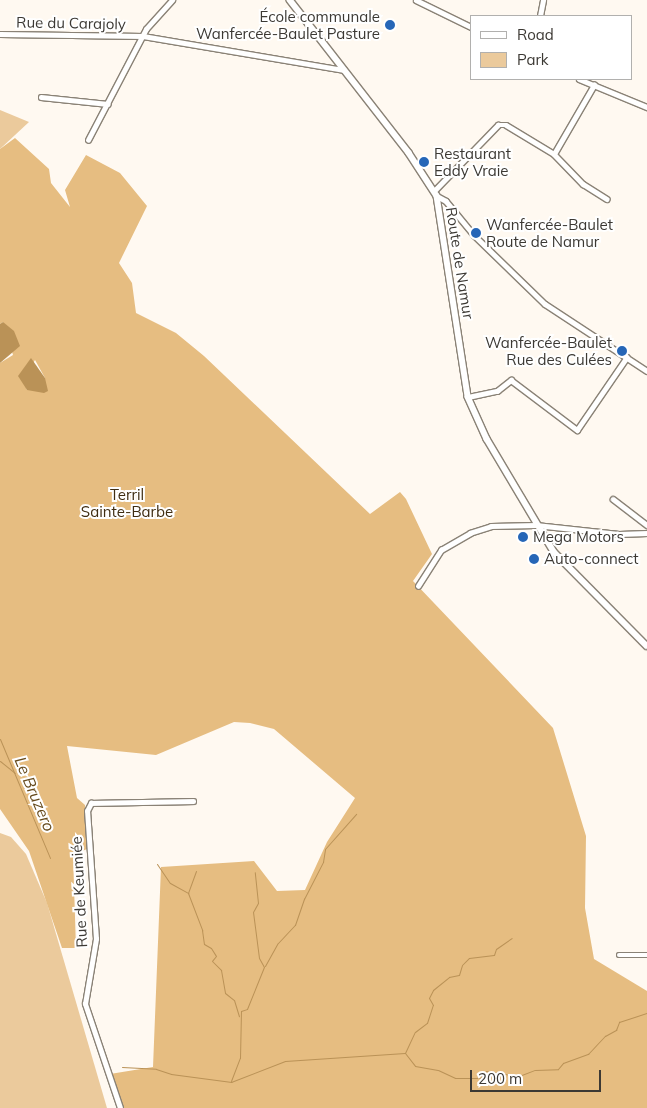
<!DOCTYPE html>
<html>
<head>
<meta charset="utf-8">
<style>
  body { margin:0 }
  #map { position:relative; width:647px; height:1108px; overflow:hidden; background:#fff9f1; font-family:Mulish,sans-serif }
  div>[style] { position:absolute }
  [style*='--x'] { left:calc(var(--x)*1px); top:calc(var(--y)*1px); width:calc(var(--w)*1px); rotate:calc(var(--a)*1deg) }
  .green>* { inset:0; background:#ebca9c }
  .forest>* { inset:0; background:#e6bd81 }
  .water>* { inset:0; background:#ba9257 }
  .stream>* { height:1px; margin:-0.5px; padding:0 0.5px; transform-origin:0.5px; border-radius:0.5px; background:#ba9257 }
  .roads { filter:drop-shadow(1px 0 #8a8276) drop-shadow(-1px 0 #8a8276) drop-shadow(0 1px #8a8276) drop-shadow(0 -1px #8a8276) }
  .minor>* { height:4.5px; margin:-2.25px; padding:0 2.25px; transform-origin:2.25px; border-radius:2.25px; background:#fff }
  .major>* { height:5.5px; margin:-2.75px; padding:0 2.75px; transform-origin:2.75px; border-radius:2.75px; background:#fff }
  .dots>* { width:14px; height:14px; translate:-50% -50%; box-sizing:border-box; border:2px solid #fff; border-radius:50% }
  span { translate:-50% -50%; white-space:nowrap; text-align:center; line-height:1.15; -webkit-text-stroke:4px #fff; paint-order:stroke }
  .poi-label { font-size:15px; color:#3c3934 }
  .right { translate:-100% -50%; text-align:right }
  .left { translate:0 -50%; text-align:left }
  .street-label { font-size:15px; color:#3c3934 }
  .park-label { font-size:15px; color:#3f2d12 }
  .water-label { font-size:16px; color:#664a1c; font-style:italic }
  .legend { position:absolute; left:470px; top:15px; width:162px; height:65px; box-sizing:border-box; background:#fff; border:1px solid #b1b0ae; margin:0; padding:6px 9px; list-style:none; font-size:15px; color:#3c3934 }
  .legend li { display:flex; align-items:center; gap:10px; height:25px }
  .legend b { width:25px; border:1px solid #b1b0ae }
  .scale { position:absolute; left:470px; top:1070px; width:131px; height:22px; box-sizing:border-box; border:2px solid #3c3934; border-top:0; padding-left:6px; font-size:15px; line-height:18px; white-space:nowrap; color:#3c3934; -webkit-text-stroke:4px #fff; paint-order:stroke }
</style>
</head>
<body>
<div id="map">
  <div class="green">
    <div style="clip-path:polygon(0 110px,29px 122px,0 149px)"></div>
    <div style="clip-path:polygon(0 833px,11px 837px,26px 854px,47px 903px,107px 1108px,0 1108px)"></div>
  </div>
  <div class="forest">
    <div style="clip-path:polygon(evenodd,15px 138px,49px 169px,51px 183px,70px 207px,65px 190px,86px 155px,120px 173px,147px 206px,119px 263px,132px 283px,136px 313px,176px 333px,204px 356px,370px 514px,400px 492px,406px 499px,432px 554px,413px 581px,553px 728px,586px 836px,585px 908px,594px 959px,647px 991px,647px 1108px,122px 1108px,110px 1074px,153px 1067px,161px 867px,254px 861px,277px 891px,305px 890px,327px 842px,355px 798px,274px 729px,250px 723px,234px 722px,156px 755px,67px 746px,77px 798px,85px 805px,87px 849px,73px 855px,76px 948px,62px 948px,29px 851px,0 809px,0 363px,13px 355px,3px 322px,0 324px,0 149px,15px 138px,35px 360px,45px 378px,27px 390px,23px 380px,35px 360px)"></div>
  </div>
  <div class="water">
    <div style="clip-path:polygon(3px 322px,14px 331px,20px 346px,0 363px,0 324px)"></div>
    <div style="clip-path:polygon(31px 358px,45px 378px,48px 391px,44px 393px,27px 390px,18px 376px)"></div>
  </div>
  <div class="stream">
    <div style="--x:0;--y:739;--w:129;--a:67.2"></div>
    <div style="--x:0;--y:761;--w:19;--a:39"></div>
    <div style="--x:157;--y:864;--w:23;--a:56"></div>
    <div style="--x:170;--y:883;--w:21;--a:29"></div>
    <div style="--x:196;--y:871;--w:23;--a:110"></div>
    <div style="--x:188;--y:893;--w:40;--a:69"></div>
    <div style="--x:202;--y:930;--w:14;--a:82"></div>
    <div style="--x:204;--y:944;--w:8;--a:30"></div>
    <div style="--x:211;--y:948;--w:9;--a:58"></div>
    <div style="--x:216;--y:956;--w:6;--a:129"></div>
    <div style="--x:212;--y:961;--w:13;--a:45"></div>
    <div style="--x:221;--y:970;--w:23;--a:80"></div>
    <div style="--x:225;--y:993;--w:11;--a:38"></div>
    <div style="--x:234;--y:1000;--w:17;--a:73"></div>
    <div style="--x:265;--y:966;--w:26;--a:-61"></div>
    <div style="--x:278;--y:943;--w:25;--a:-47"></div>
    <div style="--x:295;--y:925;--w:28;--a:-71"></div>
    <div style="--x:304;--y:899;--w:42;--a:-62.8"></div>
    <div style="--x:323;--y:862;--w:13;--a:-81"></div>
    <div style="--x:325;--y:849;--w:47;--a:-48.5"></div>
    <div style="--x:405;--y:1053;--w:16;--a:52"></div>
    <div style="--x:415;--y:1066;--w:23;--a:10"></div>
    <div style="--x:438;--y:1070;--w:19;--a:25"></div>
    <div style="--x:455;--y:1078;--w:25;--a:0"></div>
    <div style="--x:480;--y:1078;--w:9;--a:-49"></div>
    <div style="--x:486;--y:1071;--w:33;--a:9"></div>
    <div style="--x:519;--y:1076;--w:17;--a:-21"></div>
    <div style="--x:535;--y:1070;--w:23;--a:-2"></div>
    <div style="--x:558;--y:1069;--w:8;--a:-50"></div>
    <div style="--x:563;--y:1063;--w:27;--a:-20"></div>
    <div style="--x:588;--y:1054;--w:25;--a:-47"></div>
    <div style="--x:605;--y:1036;--w:13;--a:-29"></div>
    <div style="--x:616;--y:1030;--w:9;--a:-69"></div>
    <div style="--x:619;--y:1022;--w:29;--a:-18"></div>
    <div style="--x:122;--y:1067;--w:34;--a:3"></div>
    <div style="--x:156;--y:1069;--w:16;--a:18"></div>
    <div style="--x:171;--y:1074;--w:61;--a:7.6"></div>
    <div style="--x:231;--y:1082;--w:58;--a:-21.3"></div>
    <div style="--x:285;--y:1061;--w:120;--a:-3.8"></div>
    <div style="--x:405;--y:1053;--w:23;--a:-65"></div>
    <div style="--x:415;--y:1032;--w:15;--a:-37"></div>
    <div style="--x:427;--y:1023;--w:19;--a:-72"></div>
    <div style="--x:433;--y:1005;--w:8;--a:-120"></div>
    <div style="--x:429;--y:998;--w:9;--a:-63"></div>
    <div style="--x:433;--y:990;--w:21;--a:-39"></div>
    <div style="--x:449;--y:977;--w:10;--a:-11"></div>
    <div style="--x:459;--y:975;--w:10;--a:-73"></div>
    <div style="--x:462;--y:965;--w:10;--a:-45"></div>
    <div style="--x:469;--y:958;--w:25;--a:-7"></div>
    <div style="--x:494;--y:955;--w:6;--a:-72"></div>
    <div style="--x:496;--y:949;--w:19;--a:-35"></div>
    <div style="--x:231;--y:1081;--w:25;--a:-69"></div>
    <div style="--x:240;--y:1058;--w:47;--a:-88.8"></div>
    <div style="--x:241;--y:1011;--w:6;--a:-18"></div>
    <div style="--x:247;--y:1009;--w:45;--a:-68"></div>
    <div style="--x:264;--y:967;--w:10;--a:-119"></div>
    <div style="--x:259;--y:958;--w:46;--a:-97.4"></div>
    <div style="--x:253;--y:912;--w:10;--a:-61"></div>
    <div style="--x:258;--y:903;--w:31;--a:-96"></div>
  </div>
  <div class="roads">
    <div class="minor">
      <div style="--x:416;--y:0;--w:61;--a:26.1"></div>
      <div style="--x:540;--y:16;--w:16;--a:-79"></div>
      <div style="--x:0;--y:34;--w:143;--a:0.8"></div>
      <div style="--x:143;--y:36;--w:204;--a:9.6"></div>
      <div style="--x:579;--y:79;--w:74;--a:22.4"></div>
      <div style="--x:41;--y:97;--w:67;--a:6"></div>
      <div style="--x:88;--y:140;--w:125;--a:-62.4"></div>
      <div style="--x:146;--y:29;--w:39;--a:-48"></div>
      <div style="--x:554;--y:154;--w:42;--a:46"></div>
      <div style="--x:583;--y:184;--w:28;--a:32"></div>
      <div style="--x:434;--y:191;--w:92;--a:-45.9"></div>
      <div style="--x:498;--y:125;--w:8;--a:0"></div>
      <div style="--x:506;--y:125;--w:56;--a:31.1"></div>
      <div style="--x:554;--y:154;--w:80;--a:-59.9"></div>
      <div style="--x:437;--y:196;--w:10;--a:29"></div>
      <div style="--x:446;--y:201;--w:44;--a:50.5"></div>
      <div style="--x:474;--y:235;--w:99;--a:44.2"></div>
      <div style="--x:545;--y:304;--w:122;--a:33.3"></div>
      <div style="--x:468;--y:397;--w:30;--a:-12"></div>
      <div style="--x:497;--y:391;--w:18;--a:-38"></div>
      <div style="--x:511;--y:380;--w:83;--a:37.1"></div>
      <div style="--x:577;--y:430;--w:88;--a:-55.6"></div>
      <div style="--x:613;--y:499;--w:43;--a:37.4"></div>
      <div style="--x:418;--y:586;--w:43;--a:-57.4"></div>
      <div style="--x:441;--y:550;--w:34;--a:-30"></div>
      <div style="--x:470;--y:533;--w:22;--a:-18"></div>
      <div style="--x:491;--y:526;--w:45;--a:-1.3"></div>
      <div style="--x:536;--y:525;--w:83;--a:6.2"></div>
      <div style="--x:619;--y:534;--w:28;--a:-2"></div>
      <div style="--x:619;--y:955;--w:28;--a:0"></div>
      <div style="--x:120;--y:1108;--w:110;--a:-108.6"></div>
      <div style="--x:85;--y:1004;--w:66;--a:-80.4"></div>
      <div style="--x:96;--y:939;--w:128;--a:-94"></div>
      <div style="--x:87;--y:811;--w:9;--a:-63"></div>
      <div style="--x:91;--y:803;--w:102;--a:-1.1"></div>
    </div>
    <div class="major">
      <div style="--x:290;--y:0;--w:194;--a:52.1"></div>
      <div style="--x:409;--y:153;--w:51;--a:56.9"></div>
      <div style="--x:437;--y:196;--w:203;--a:81.2"></div>
      <div style="--x:468;--y:397;--w:46;--a:65.7"></div>
      <div style="--x:487;--y:439;--w:131;--a:59.3"></div>
      <div style="--x:554;--y:552;--w:132;--a:45.3"></div>
    </div>
  </div>
  <div class="dots">
    <div style="left:390px;top:25px;background:#2666b7"></div>
    <div style="left:424px;top:162px;background:#2666b7"></div>
    <div style="left:476px;top:233px;background:#2666b7"></div>
    <div style="left:622px;top:351px;background:#2666b7"></div>
    <div style="left:523px;top:537px;background:#2666b7"></div>
    <div style="left:534px;top:559px;background:#2666b7"></div>
  </div>
  <div class="poi-label">
    <span class="right" style="left:380px;top:25px">École communale<br>Wanfercée-Baulet Pasture</span>
    <span class="left" style="left:434px;top:162px">Restaurant<br>Eddy Vraie</span>
    <span class="left" style="left:486px;top:233px">Wanfercée-Baulet<br>Route de Namur</span>
    <span class="right" style="left:612px;top:351px">Wanfercée-Baulet<br>Rue des Culées</span>
    <span class="left" style="left:533px;top:537px">Mega Motors</span>
    <span class="left" style="left:544px;top:559px">Auto-connect</span>
  </div>
  <div class="street-label">
    <span style="left:71px;top:23px;rotate:1deg">Rue du Carajoly</span>
    <span style="left:460px;top:263px;rotate:81deg">Route de Namur</span>
    <span style="left:79px;top:892px;rotate:-93deg">Rue de Keumiée</span>
  </div>
  <div class="park-label">
    <span style="left:127px;top:503px">Terril<br>Sainte-Barbe</span>
  </div>
  <div class="water-label">
    <span style="left:35px;top:794px;rotate:67deg">Le Bruzero</span>
  </div>
  <ul class="legend">
  <li><b style="height:6px;background:#fff"></b>Road</li>
  <li><b style="height:14px;background:#ebca9c"></b>Park</li>
  </ul>
  <div class="scale">200 m</div>
</div>
</body>
</html>
